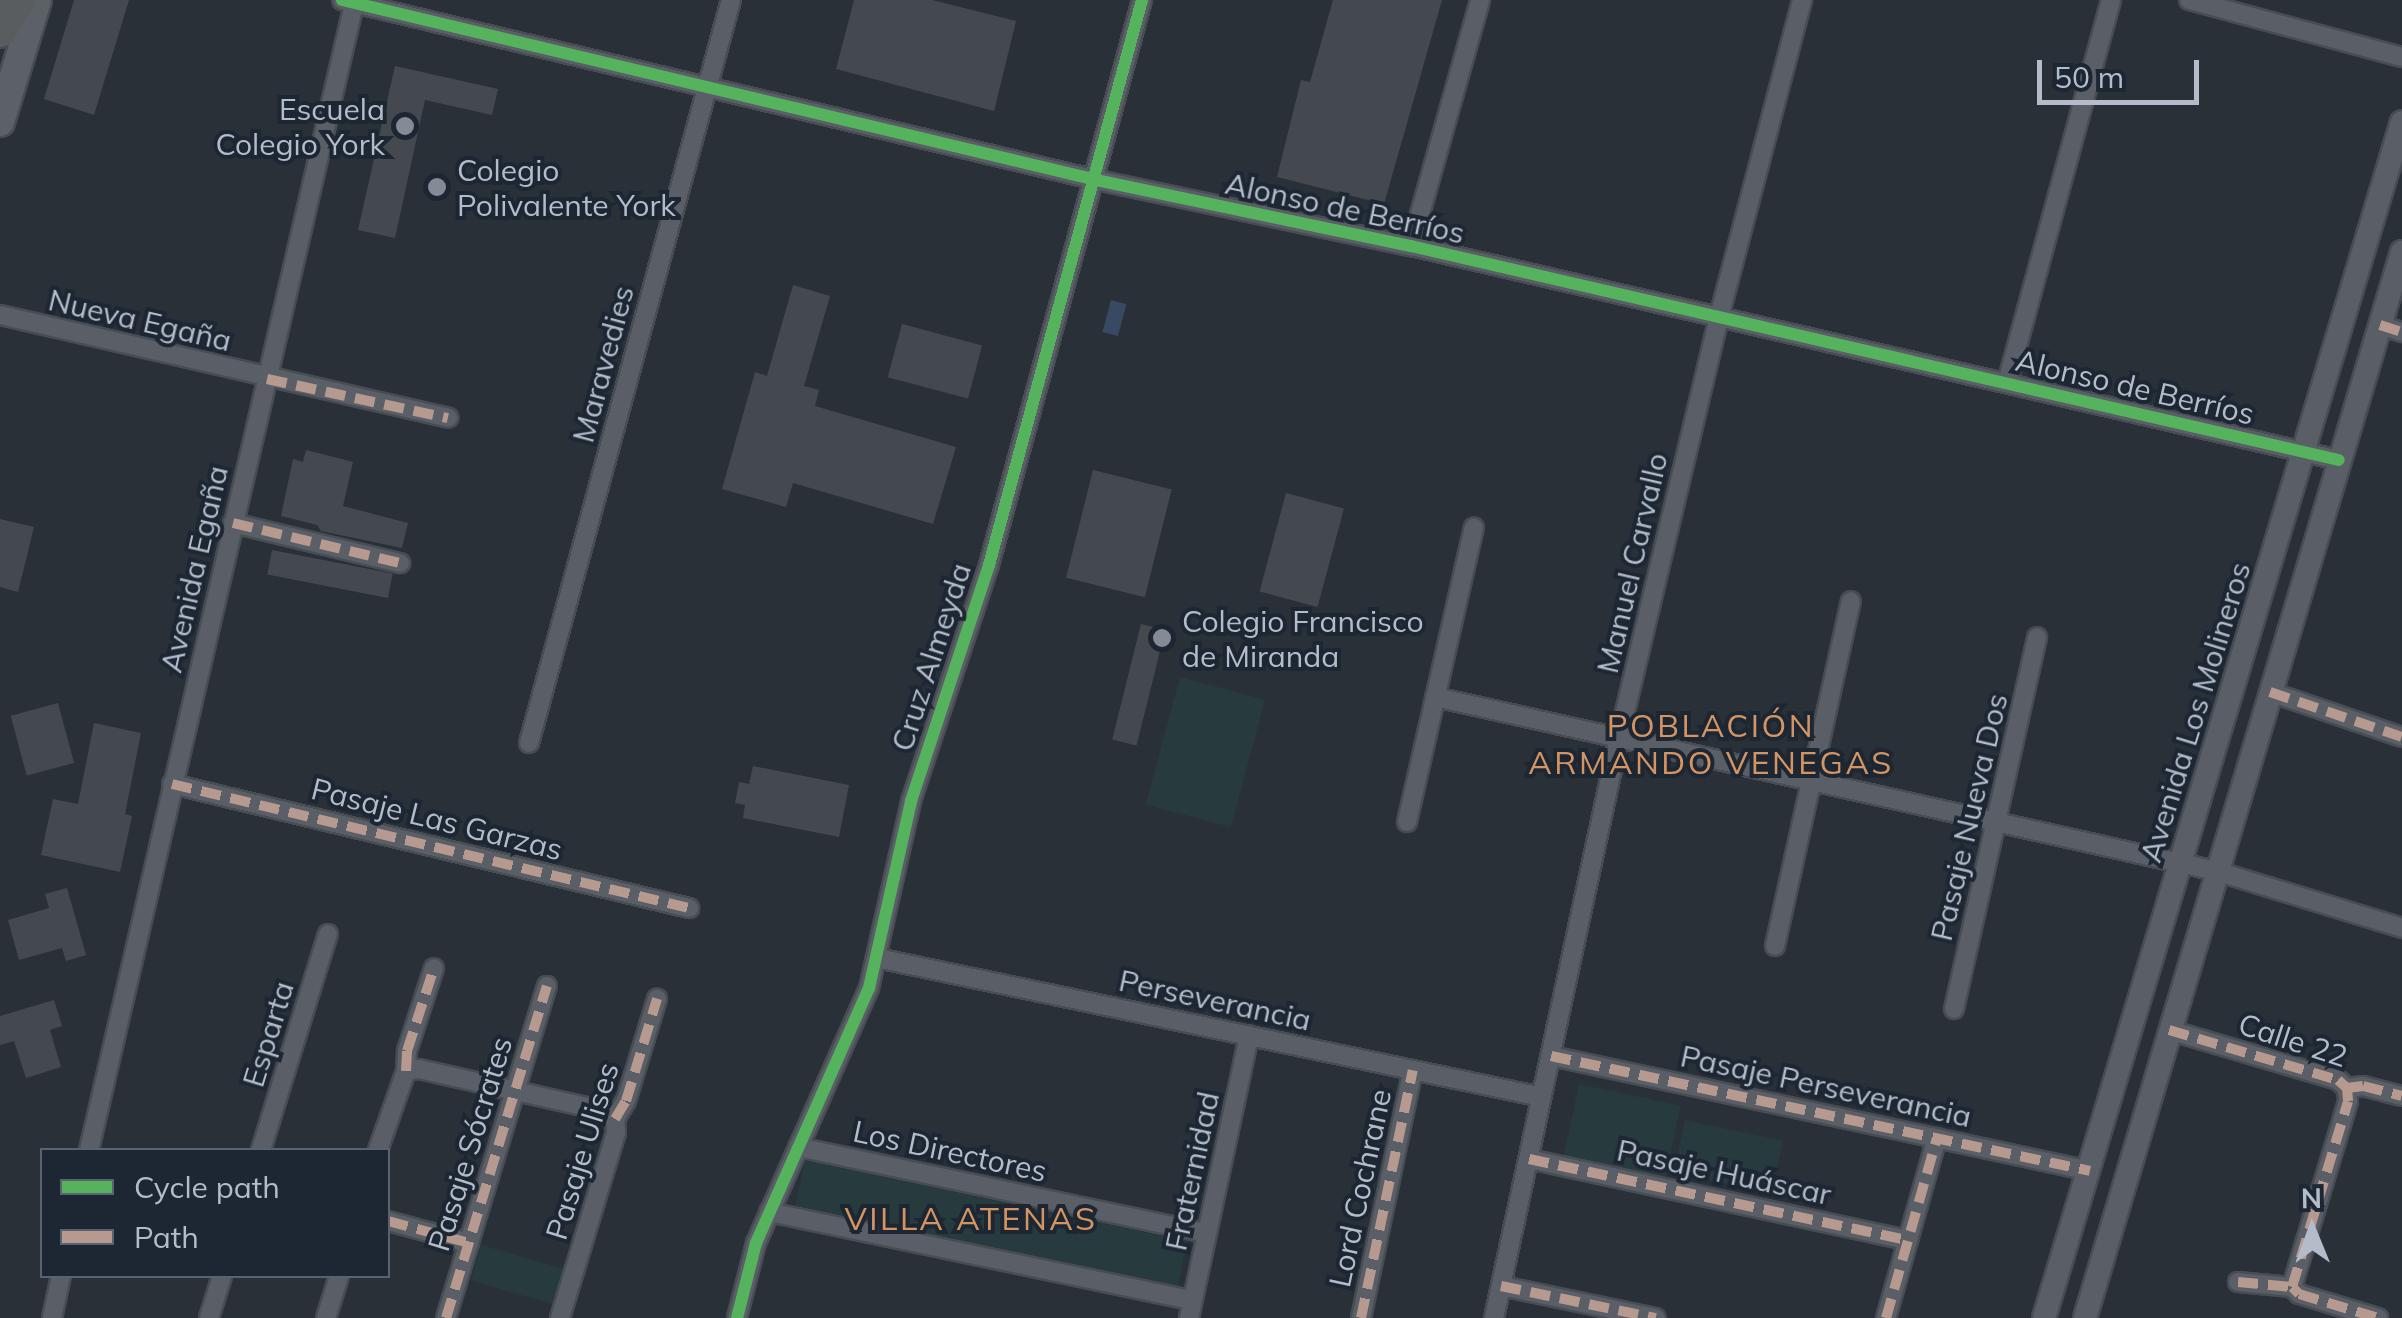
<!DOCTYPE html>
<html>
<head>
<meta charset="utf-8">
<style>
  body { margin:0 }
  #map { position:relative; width:2402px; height:1318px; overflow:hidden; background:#2a3038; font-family:Mulish,sans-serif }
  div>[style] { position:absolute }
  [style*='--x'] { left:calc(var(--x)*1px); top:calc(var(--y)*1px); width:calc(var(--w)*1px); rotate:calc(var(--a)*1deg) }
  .green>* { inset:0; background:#273a3e; transform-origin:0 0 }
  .water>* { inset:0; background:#384963; transform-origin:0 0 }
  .building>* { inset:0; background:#444950; transform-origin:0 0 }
  .roads { filter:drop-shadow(2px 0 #484c53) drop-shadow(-2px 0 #484c53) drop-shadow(0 2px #484c53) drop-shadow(0 -2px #484c53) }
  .minor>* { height:18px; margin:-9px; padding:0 9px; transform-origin:9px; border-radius:9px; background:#5a5e66 }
  .tertiary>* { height:22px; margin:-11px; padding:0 11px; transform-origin:11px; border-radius:11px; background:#5a5e66 }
  .primary>* { height:28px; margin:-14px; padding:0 14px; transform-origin:14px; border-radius:14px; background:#5c6168 }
  .motorway>* { height:32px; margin:-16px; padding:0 16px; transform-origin:16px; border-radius:16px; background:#5a5d60 }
  .quiet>* { height:10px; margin-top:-5px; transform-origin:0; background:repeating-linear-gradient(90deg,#b69a8f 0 20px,transparent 0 30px) }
  .cycleway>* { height:12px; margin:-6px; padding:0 6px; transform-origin:6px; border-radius:6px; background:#56b35d }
  .dots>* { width:28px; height:28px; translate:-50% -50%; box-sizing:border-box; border:5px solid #1d2633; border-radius:50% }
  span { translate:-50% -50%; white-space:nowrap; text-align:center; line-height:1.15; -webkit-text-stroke:8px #1d2633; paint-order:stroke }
  .poi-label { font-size:30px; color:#b4bcc9 }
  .right { translate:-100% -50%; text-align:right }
  .left { translate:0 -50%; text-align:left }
  .street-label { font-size:30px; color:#b4bcc9 }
  .neighbourhood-label { font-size:32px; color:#d59563; letter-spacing:2.5px }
  .legend { position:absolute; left:40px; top:1148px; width:350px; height:130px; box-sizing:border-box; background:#1d2633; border:2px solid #59626f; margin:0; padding:12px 18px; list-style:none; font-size:30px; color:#b4bcc9 }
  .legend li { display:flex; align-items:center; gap:20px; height:50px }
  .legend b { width:50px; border:2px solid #59626f }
  .north { position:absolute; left:2262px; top:1178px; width:100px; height:100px; -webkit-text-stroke:8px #1d2633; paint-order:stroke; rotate:359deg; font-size:28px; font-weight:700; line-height:40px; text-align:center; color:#b4bcc9 }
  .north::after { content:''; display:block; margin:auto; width:35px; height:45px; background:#b4bcc9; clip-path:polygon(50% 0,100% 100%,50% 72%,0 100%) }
  .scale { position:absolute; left:2037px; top:60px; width:162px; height:45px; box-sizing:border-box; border:5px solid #b4bcc9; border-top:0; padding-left:12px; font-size:30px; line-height:35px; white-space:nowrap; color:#b4bcc9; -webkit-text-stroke:8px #1d2633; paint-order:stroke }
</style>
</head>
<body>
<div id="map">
  <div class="green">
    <div style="left:1180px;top:677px;width:88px;height:132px;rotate:15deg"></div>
    <div style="left:1579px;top:1084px;width:104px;height:76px;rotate:12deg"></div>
    <div style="left:1685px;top:1120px;width:100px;height:54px;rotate:12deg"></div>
    <div style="left:805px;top:1160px;width:391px;height:47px;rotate:12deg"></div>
    <div style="left:481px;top:1245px;width:86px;height:37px;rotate:16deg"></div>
  </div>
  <div class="water">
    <div style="left:1111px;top:300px;width:16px;height:33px;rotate:15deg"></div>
  </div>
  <div class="building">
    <div style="clip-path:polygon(74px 0,129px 0,94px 115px,44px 99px)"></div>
    <div style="clip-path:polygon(854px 0,932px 0,1016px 21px,994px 111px,836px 69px)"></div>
    <div style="clip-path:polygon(1333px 0,1442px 0,1384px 204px,1277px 177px,1301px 80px,1310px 82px)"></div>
    <div style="clip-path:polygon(395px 66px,498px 89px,492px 115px,425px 100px,395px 238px,358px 230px)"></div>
    <div style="clip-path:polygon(793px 285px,830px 296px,804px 386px,819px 390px,815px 406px,956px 447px,933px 524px,793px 483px,786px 507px,722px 489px,755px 372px,767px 376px)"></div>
    <div style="left:902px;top:324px;width:83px;height:55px;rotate:15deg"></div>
    <div style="clip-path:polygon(306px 450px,353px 462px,343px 506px,408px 523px,402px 548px,321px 531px,317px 525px,281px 516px,293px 459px,303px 462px)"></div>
    <div style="left:1093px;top:470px;width:81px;height:111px;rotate:14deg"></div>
    <div style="left:1286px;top:493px;width:60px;height:102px;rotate:15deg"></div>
    <div style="clip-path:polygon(0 519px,34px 527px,18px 592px,0 587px)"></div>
    <div style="left:272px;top:550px;width:123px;height:25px;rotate:11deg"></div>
    <div style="left:1141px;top:624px;width:25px;height:119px;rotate:14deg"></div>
    <div style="left:58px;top:703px;width:62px;height:49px;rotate:75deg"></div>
    <div style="clip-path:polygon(94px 723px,141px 733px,125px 814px,132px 816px,120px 872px,41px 855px,53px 799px,78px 804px)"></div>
    <div style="clip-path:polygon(753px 766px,849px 785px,839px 837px,743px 818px,745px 805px,735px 803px,739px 782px,749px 784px)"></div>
    <div style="clip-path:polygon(67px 888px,86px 955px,66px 961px,62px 948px,19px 960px,8px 920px,49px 908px,45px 894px)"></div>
    <div style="clip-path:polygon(54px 1000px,62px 1026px,50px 1030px,61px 1067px,26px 1078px,14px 1041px,0 1045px,0 1016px)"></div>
  </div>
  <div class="roads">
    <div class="minor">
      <div style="--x:342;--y:0;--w:771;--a:13.42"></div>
      <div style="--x:1092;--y:179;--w:326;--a:11.9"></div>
      <div style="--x:1411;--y:246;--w:952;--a:12.99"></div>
      <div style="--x:2189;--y:0;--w:220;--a:15"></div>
      <div style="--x:1411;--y:246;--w:255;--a:-74.3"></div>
      <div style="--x:0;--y:315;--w:460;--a:12.9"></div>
      <div style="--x:2380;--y:325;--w:23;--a:18"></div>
      <div style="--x:2007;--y:383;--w:397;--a:-74.8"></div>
      <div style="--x:233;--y:523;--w:172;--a:13.5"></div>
      <div style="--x:2270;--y:692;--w:139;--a:18.8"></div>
      <div style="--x:1435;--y:697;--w:800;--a:12.56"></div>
      <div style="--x:2216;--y:871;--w:195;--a:17"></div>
      <div style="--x:529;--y:743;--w:770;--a:-74.79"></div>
      <div style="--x:172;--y:784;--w:532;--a:13.49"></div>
      <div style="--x:1407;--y:822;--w:302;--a:-77.2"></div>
      <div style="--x:1775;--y:946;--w:353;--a:-77.6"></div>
      <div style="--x:877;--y:958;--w:679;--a:11.81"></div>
      <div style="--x:1954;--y:1009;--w:381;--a:-77.4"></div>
      <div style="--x:2169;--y:1030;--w:176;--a:16.5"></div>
      <div style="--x:2338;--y:1080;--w:12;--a:42"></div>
      <div style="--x:2347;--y:1088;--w:16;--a:-7"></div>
      <div style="--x:2363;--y:1086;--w:40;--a:14.4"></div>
      <div style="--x:1551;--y:1056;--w:551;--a:12.04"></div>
      <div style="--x:406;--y:1071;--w:13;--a:-9"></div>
      <div style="--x:419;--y:1069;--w:190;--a:12.8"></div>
      <div style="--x:604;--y:1111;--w:14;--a:36"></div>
      <div style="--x:798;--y:1147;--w:418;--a:11.9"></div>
      <div style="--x:89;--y:1150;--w:1180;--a:-76.98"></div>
      <div style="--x:261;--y:1150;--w:226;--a:-72.8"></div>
      <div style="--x:378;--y:1150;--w:84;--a:-70.5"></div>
      <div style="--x:406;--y:1071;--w:20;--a:-87"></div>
      <div style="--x:407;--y:1051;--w:87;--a:-72"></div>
      <div style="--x:1529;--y:1159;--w:388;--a:12.1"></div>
      <div style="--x:769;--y:1212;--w:432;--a:11.8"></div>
      <div style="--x:388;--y:1221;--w:84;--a:15.2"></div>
      <div style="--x:2238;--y:1282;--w:54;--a:5.3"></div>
      <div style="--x:2292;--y:1287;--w:10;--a:45"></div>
      <div style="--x:2299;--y:1294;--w:83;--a:16.9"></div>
      <div style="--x:1501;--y:1286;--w:158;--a:11.7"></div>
      <div style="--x:2292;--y:1287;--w:194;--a:-73.2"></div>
      <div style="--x:2348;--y:1101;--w:13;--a:-94"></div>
      <div style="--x:52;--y:1318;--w:43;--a:-77.9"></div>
      <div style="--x:209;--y:1318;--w:44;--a:-72.8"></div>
      <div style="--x:326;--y:1318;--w:44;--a:-72.8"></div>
      <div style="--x:446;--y:1318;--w:347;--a:-73.1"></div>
      <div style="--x:560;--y:1318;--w:194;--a:-73.2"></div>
      <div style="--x:616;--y:1132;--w:13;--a:-94"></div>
      <div style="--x:615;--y:1119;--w:21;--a:-59"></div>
      <div style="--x:626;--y:1101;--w:107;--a:-73.1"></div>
      <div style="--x:737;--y:1318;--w:77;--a:-75.8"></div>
      <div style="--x:756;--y:1243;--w:279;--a:-66.1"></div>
      <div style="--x:869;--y:988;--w:192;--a:-77.3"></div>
      <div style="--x:911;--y:801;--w:249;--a:-71.7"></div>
      <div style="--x:989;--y:565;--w:585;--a:-74.85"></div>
      <div style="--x:1189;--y:1318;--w:289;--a:-78"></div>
      <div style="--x:1361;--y:1318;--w:253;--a:-78.2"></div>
      <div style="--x:1494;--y:1318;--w:594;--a:-77.86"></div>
      <div style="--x:1619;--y:737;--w:432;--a:-76.6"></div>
      <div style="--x:1719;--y:317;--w:328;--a:-75.3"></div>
      <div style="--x:1886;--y:1318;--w:187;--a:-74.2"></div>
    </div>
    <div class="tertiary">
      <div style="--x:2044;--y:1318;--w:1248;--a:-73.34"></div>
      <div style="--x:2085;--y:1318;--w:1112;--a:-73.44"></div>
    </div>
    <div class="primary">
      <div style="--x:0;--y:122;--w:127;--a:-73.1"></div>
    </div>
    <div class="motorway">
      <div style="--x:0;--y:31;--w:36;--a:-58"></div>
    </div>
  </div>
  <div class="quiet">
    <div style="--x:2380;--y:325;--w:23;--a:18"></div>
    <div style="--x:267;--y:379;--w:185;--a:12.2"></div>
    <div style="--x:233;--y:523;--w:172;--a:13.5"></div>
    <div style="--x:2270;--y:692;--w:139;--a:18.8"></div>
    <div style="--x:172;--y:784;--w:532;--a:13.49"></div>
    <div style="--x:2169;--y:1030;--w:176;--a:16.5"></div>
    <div style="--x:2338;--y:1080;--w:12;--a:42"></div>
    <div style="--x:2347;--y:1088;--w:16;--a:-7"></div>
    <div style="--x:2363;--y:1086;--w:40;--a:14.4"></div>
    <div style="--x:1551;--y:1056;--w:551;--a:12.04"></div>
    <div style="--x:406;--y:1071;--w:20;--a:-87"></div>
    <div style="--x:407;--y:1051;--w:87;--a:-72"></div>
    <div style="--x:615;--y:1119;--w:21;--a:-59"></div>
    <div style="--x:626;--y:1101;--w:107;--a:-73.1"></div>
    <div style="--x:1529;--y:1159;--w:388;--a:12.1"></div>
    <div style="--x:388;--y:1221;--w:84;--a:15.2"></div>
    <div style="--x:2238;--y:1282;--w:54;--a:5.3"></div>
    <div style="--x:2292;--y:1287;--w:10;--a:45"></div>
    <div style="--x:2299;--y:1294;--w:83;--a:16.9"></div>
    <div style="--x:1501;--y:1286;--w:158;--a:11.7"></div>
    <div style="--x:2292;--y:1287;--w:194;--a:-73.2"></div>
    <div style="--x:2348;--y:1101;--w:13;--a:-94"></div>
    <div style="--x:446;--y:1318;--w:347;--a:-73.1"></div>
    <div style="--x:1361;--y:1318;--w:253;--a:-78.2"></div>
    <div style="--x:1886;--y:1318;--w:187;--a:-74.2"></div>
  </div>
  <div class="cycleway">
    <div style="--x:342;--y:0;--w:771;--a:13.42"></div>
    <div style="--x:1092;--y:179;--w:326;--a:11.9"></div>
    <div style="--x:1411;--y:246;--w:952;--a:12.99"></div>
    <div style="--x:737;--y:1318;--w:77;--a:-75.8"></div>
    <div style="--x:756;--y:1243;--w:279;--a:-66.1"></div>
    <div style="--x:869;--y:988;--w:192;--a:-77.3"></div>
    <div style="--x:911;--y:801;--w:249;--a:-71.7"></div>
    <div style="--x:989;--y:565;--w:585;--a:-74.85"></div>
  </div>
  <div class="dots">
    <div style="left:405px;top:126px;background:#848b96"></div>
    <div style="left:437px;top:187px;background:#848b96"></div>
    <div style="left:1162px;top:638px;background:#848b96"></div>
  </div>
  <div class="poi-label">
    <span class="right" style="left:385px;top:126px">Escuela<br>Colegio York</span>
    <span class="left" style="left:457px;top:187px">Colegio<br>Polivalente York</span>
    <span class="left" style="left:1182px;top:638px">Colegio Francisco<br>de Miranda</span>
  </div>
  <div class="street-label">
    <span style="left:1345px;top:208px;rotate:12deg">Alonso de Berríos</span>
    <span style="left:140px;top:320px;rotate:13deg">Nueva Egaña</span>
    <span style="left:603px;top:364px;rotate:-75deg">Maravedies</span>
    <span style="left:2135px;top:387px;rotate:13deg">Alonso de Berríos</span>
    <span style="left:1632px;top:563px;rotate:-77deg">Manuel Carvallo</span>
    <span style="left:194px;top:569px;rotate:-77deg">Avenida Egaña</span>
    <span style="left:931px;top:657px;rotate:-72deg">Cruz Almeyda</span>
    <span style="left:2195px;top:712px;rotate:-73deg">Avenida Los Molineros</span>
    <span style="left:1969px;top:817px;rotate:-77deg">Pasaje Nueva Dos</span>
    <span style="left:437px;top:819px;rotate:14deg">Pasaje Las Garzas</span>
    <span style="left:1215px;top:1000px;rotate:12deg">Perseverancia</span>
    <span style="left:268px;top:1034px;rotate:-73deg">Esparta</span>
    <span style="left:2293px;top:1040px;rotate:18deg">Calle 22</span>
    <span style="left:1826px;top:1086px;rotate:12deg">Pasaje Perseverancia</span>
    <span style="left:470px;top:1144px;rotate:-73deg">Pasaje Sócrates</span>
    <span style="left:582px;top:1151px;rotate:-73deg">Pasaje Ulises</span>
    <span style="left:950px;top:1151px;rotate:12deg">Los Directores</span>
    <span style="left:1192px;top:1171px;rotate:-78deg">Fraternidad</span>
    <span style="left:1724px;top:1172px;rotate:12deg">Pasaje Huáscar</span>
    <span style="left:1360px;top:1188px;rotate:-78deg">Lord Cochrane</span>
  </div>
  <div class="neighbourhood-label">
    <span style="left:1711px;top:744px">POBLACIÓN<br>ARMANDO VENEGAS</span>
    <span style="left:971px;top:1218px">VILLA ATENAS</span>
  </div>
  <ul class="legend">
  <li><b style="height:12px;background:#56b35d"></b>Cycle path</li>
  <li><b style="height:12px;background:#b69a8f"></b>Path</li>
  </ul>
  <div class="north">N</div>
  <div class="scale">50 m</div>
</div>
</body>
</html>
